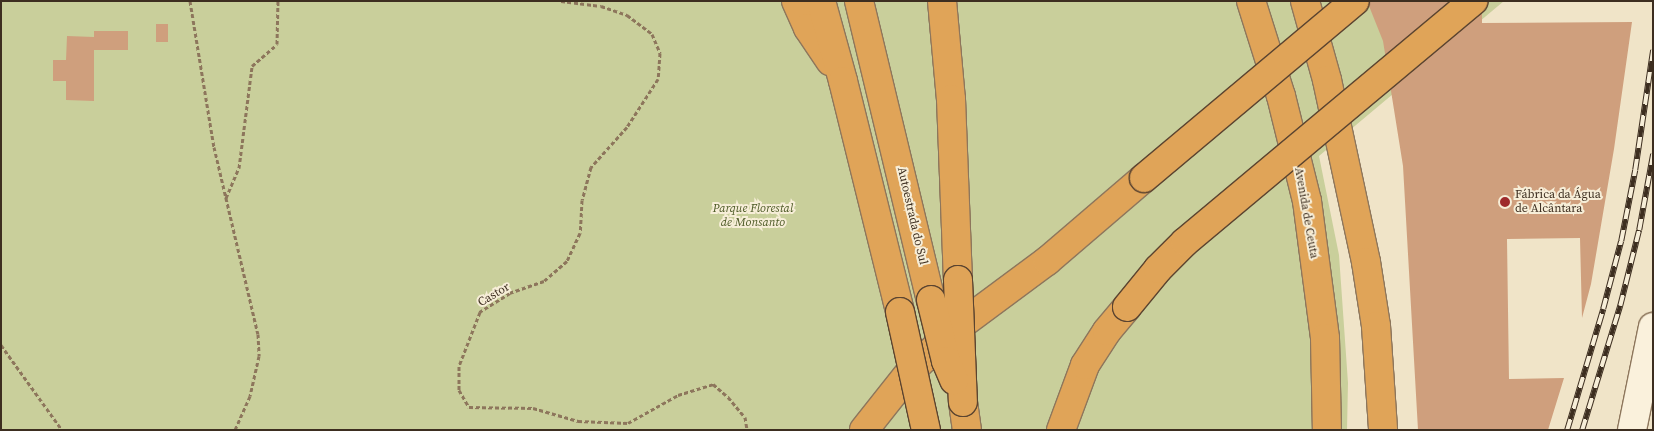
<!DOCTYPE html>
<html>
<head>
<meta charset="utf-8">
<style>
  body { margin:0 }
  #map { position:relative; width:1654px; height:431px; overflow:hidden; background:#f0e4c8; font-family:"Source Serif 4",serif }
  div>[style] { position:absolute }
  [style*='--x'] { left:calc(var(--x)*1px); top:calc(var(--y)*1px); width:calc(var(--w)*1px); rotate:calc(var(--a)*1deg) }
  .green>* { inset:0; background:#c9cf9b }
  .building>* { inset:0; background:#cf9f7d; transform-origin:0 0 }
  .path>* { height:3px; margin-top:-1.5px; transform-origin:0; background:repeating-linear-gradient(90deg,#8d765c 0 4px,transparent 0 6.5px) }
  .roads { filter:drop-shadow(1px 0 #8d765c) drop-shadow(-1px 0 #8d765c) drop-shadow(0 1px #8d765c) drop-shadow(0 -1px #8d765c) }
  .street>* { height:28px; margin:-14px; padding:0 14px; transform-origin:14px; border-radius:14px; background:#faf1dc }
  .highway>* { height:28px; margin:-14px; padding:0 14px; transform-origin:14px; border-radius:14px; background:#e0a458 }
  .rail>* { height:5.5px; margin-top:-2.75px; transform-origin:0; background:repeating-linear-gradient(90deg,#f7eed8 0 11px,#3d2e20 0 22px); box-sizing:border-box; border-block:1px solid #3d2e20 }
  .bridges { filter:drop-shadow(1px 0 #5b4430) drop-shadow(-1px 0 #5b4430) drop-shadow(0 1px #5b4430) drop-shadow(0 -1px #5b4430) }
  .highway-bridge>* { height:28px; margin:-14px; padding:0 14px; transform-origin:14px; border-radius:14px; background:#e0a458 }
  .dots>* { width:14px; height:14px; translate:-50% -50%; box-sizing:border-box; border:2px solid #f7eed8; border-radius:50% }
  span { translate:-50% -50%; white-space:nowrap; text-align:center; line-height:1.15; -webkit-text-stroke:4px #f7eed8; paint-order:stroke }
  .poi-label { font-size:12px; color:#3d2e20 }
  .left { translate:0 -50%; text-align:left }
  .park-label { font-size:12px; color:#4d5a26; font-style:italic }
  .street-label { font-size:12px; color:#3d2e20 }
  .frame { position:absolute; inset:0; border:2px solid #3d2e20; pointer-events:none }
</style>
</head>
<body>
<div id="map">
  <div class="green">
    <div style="clip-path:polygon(1px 1px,1504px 1px,1319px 156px,1339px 255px,1348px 383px,1347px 430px,1px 430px)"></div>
  </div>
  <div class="building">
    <div style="clip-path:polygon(1367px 1px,1482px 1px,1482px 23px,1632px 22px,1614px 149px,1591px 284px,1582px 318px,1580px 238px,1507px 239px,1509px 379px,1564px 378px,1548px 430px,1418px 430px,1403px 166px,1383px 41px)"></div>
    <div style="left:156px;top:24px;width:12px;height:18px"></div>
    <div style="clip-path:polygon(94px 31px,128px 31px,128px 50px,94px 50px,94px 101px,66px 100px,66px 81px,53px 81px,53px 60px,66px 60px,67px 36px,94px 37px)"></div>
  </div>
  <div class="path">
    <div style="--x:190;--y:1;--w:148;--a:80.7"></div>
    <div style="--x:214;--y:147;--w:192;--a:76.8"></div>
    <div style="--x:258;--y:334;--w:22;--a:87"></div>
    <div style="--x:259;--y:356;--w:41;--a:102.7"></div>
    <div style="--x:250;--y:396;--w:37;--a:114"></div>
    <div style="--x:561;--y:1;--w:40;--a:7.1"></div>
    <div style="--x:601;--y:6;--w:28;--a:19"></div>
    <div style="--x:627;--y:15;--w:31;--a:37"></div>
    <div style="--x:652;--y:34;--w:21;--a:67"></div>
    <div style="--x:660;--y:53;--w:26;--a:94"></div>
    <div style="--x:658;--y:79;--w:57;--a:122.9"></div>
    <div style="--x:627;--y:127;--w:54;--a:132"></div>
    <div style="--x:591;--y:167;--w:34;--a:105"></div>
    <div style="--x:582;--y:200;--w:33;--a:93"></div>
    <div style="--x:580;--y:233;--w:31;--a:115"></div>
    <div style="--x:567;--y:261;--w:30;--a:139"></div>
    <div style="--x:544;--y:281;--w:36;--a:161"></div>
    <div style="--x:510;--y:293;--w:36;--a:148"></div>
    <div style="--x:480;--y:312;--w:58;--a:111.3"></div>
    <div style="--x:459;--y:366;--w:24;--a:90"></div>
    <div style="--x:459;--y:390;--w:20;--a:60"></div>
    <div style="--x:469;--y:407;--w:64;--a:0.9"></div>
    <div style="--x:533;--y:408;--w:47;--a:16.1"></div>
    <div style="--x:578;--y:421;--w:50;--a:2.3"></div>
    <div style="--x:628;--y:423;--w:57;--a:-29.2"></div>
    <div style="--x:678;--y:395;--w:37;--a:-17"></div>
    <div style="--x:713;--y:384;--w:20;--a:41"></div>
    <div style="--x:728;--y:397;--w:26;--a:50"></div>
    <div style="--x:745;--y:417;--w:13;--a:81"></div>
    <div style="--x:226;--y:198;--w:33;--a:-67"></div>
    <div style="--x:239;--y:168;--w:103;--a:-82.7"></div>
    <div style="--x:252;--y:66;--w:33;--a:-41"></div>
    <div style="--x:277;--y:44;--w:43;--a:-88.7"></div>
    <div style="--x:1;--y:345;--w:105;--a:54.3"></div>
  </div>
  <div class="roads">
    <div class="street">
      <div style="--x:1632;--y:430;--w:105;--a:-78.5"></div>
    </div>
    <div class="highway">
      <div style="--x:796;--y:1;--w:30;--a:66"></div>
      <div style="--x:808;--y:28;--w:40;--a:56"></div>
      <div style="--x:821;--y:1;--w:83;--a:74.6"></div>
      <div style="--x:843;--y:81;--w:238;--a:76.1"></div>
      <div style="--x:859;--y:1;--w:308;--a:76.5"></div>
      <div style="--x:942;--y:1;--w:98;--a:84.8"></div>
      <div style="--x:951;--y:99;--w:181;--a:87.8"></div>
      <div style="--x:1251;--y:1;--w:100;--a:72.5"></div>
      <div style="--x:1281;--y:96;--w:108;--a:76.1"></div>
      <div style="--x:1307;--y:201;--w:138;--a:82.5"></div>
      <div style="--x:1325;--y:338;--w:92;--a:88.8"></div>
      <div style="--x:1305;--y:1;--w:82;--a:74.4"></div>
      <div style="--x:1327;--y:80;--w:186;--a:77.9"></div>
      <div style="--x:1366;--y:262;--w:65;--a:81.1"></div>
      <div style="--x:1376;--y:326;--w:104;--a:86.1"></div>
      <div style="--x:963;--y:402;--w:28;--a:82"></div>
      <div style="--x:864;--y:430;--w:74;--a:-51.6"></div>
      <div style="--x:910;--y:372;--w:61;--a:-43.7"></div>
      <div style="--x:954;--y:330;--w:116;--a:-36.6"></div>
      <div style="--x:1047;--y:261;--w:128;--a:-40.6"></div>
      <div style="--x:1061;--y:430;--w:69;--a:-69.7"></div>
      <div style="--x:1085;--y:365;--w:40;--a:-57.1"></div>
      <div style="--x:1107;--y:331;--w:31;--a:-50"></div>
    </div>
  </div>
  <div class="rail">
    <div style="--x:1567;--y:430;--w:126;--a:-73.4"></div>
    <div style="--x:1603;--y:309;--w:70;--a:-75.2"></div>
    <div style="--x:1621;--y:241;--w:72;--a:-78.8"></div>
    <div style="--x:1635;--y:170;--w:121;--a:-81.5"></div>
    <div style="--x:1582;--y:430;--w:130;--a:-73"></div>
    <div style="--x:1620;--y:306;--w:78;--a:-76"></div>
    <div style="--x:1639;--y:230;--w:77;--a:-79.6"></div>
  </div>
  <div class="bridges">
    <div class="highway-bridge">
      <div style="--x:1144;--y:178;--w:275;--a:-40"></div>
      <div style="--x:958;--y:280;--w:122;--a:87.7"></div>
      <div style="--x:931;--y:300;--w:63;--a:76.2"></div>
      <div style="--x:946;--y:361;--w:21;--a:67"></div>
      <div style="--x:1127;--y:307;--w:49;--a:-50.8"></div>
      <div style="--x:1158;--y:269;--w:38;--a:-45"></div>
      <div style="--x:1185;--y:242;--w:376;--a:-39.9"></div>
      <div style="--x:900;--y:312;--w:121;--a:77.6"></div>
    </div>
  </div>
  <div class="dots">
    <div style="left:1505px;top:202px;background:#9e2a2b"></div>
  </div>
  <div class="poi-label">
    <span class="left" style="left:1515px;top:202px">Fábrica da Água<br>de Alcântara</span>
  </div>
  <div class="park-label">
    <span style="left:753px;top:216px">Parque Florestal<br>de Monsanto</span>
  </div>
  <div class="street-label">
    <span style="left:1306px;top:213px;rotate:80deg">Avenida de Ceuta</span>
    <span style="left:912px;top:216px;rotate:77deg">Autoestrada do Sul</span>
    <span style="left:494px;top:295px;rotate:-31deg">Castor</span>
  </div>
  <div class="frame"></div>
</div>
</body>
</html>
